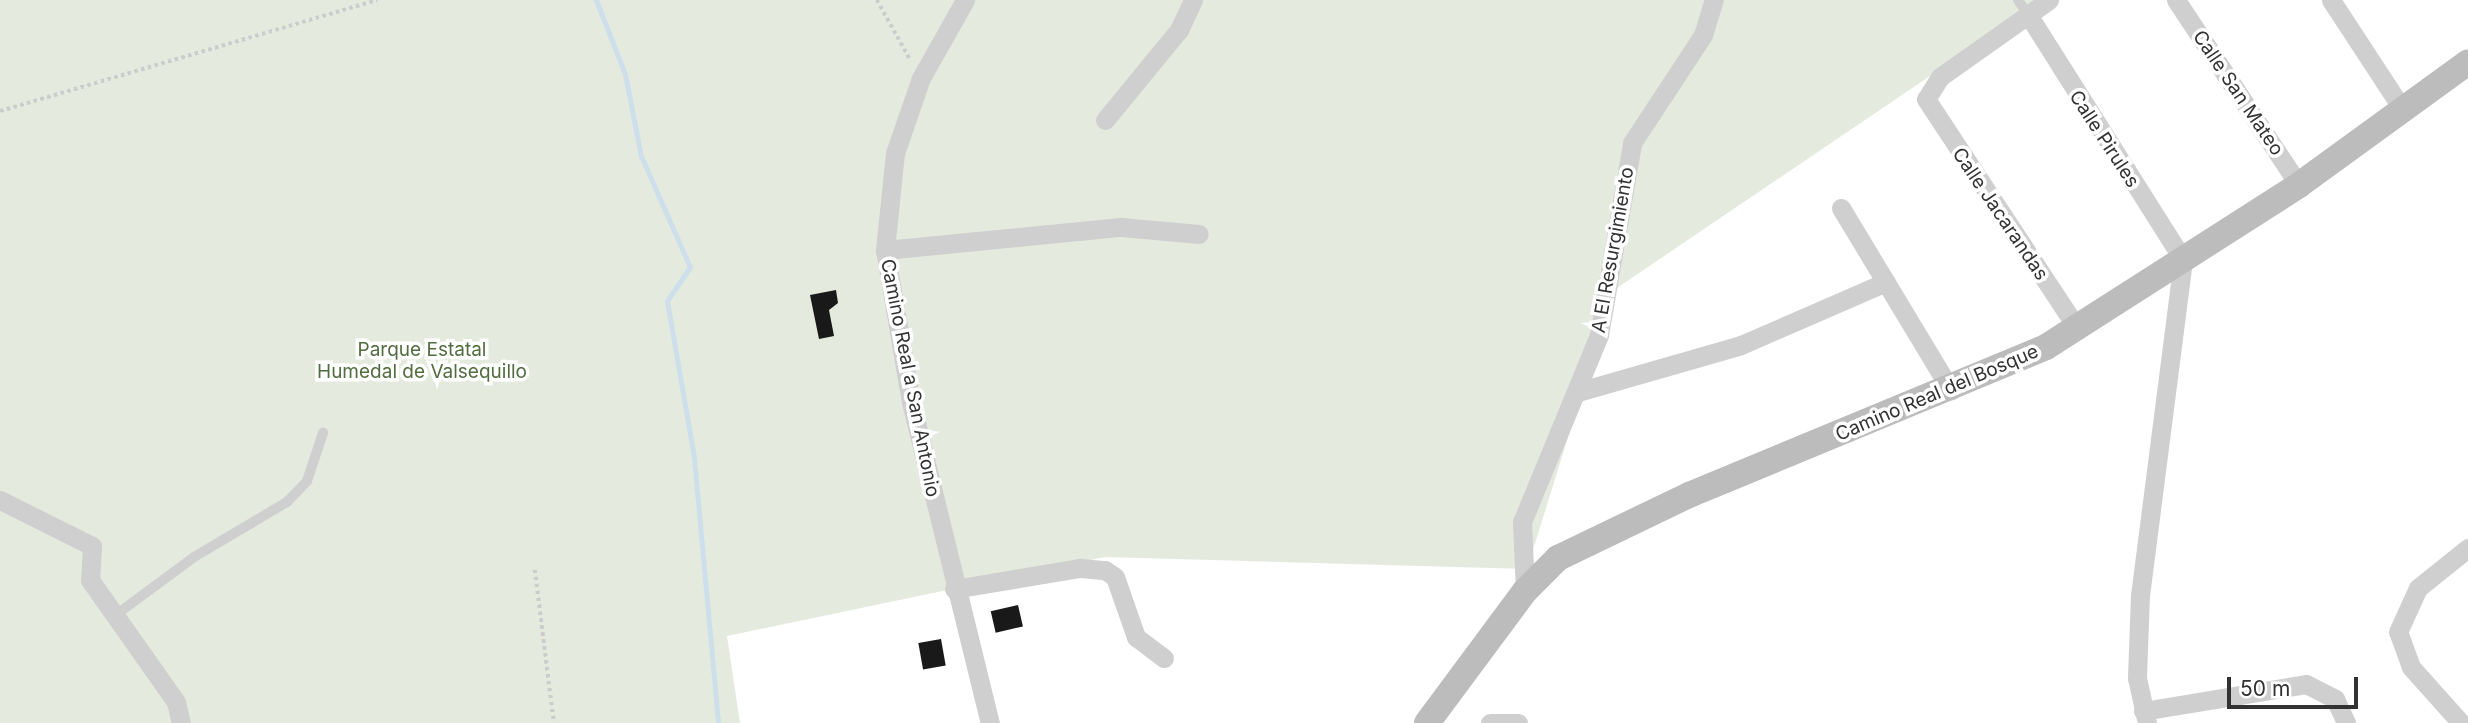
<!DOCTYPE html>
<html>
<head>
<meta charset="utf-8">
<style>
  body { margin:0 }
  #map { position:relative; width:2468px; height:723px; overflow:hidden; background:#fff; font-family:Inter,sans-serif }
  div>[style] { position:absolute }
  [style*='--x'] { left:calc(var(--x)*1px); top:calc(var(--y)*1px); width:calc(var(--w)*1px); rotate:calc(var(--a)*1deg) }
  .green>* { inset:0; background:#e4ebde }
  .stream>* { height:5px; margin:-2.5px; padding:0 2.5px; transform-origin:2.5px; border-radius:2.5px; background:#cedfec }
  .building>* { inset:0; background:#191919; transform-origin:0 0 }
  .path>* { height:3.5px; margin-top:-1.75px; transform-origin:0; background:repeating-linear-gradient(90deg,#ccc 0 3.5px,transparent 0 7px) }
  .lane>* { height:10px; margin:-5px; padding:0 5px; transform-origin:5px; border-radius:5px; background:#cfcfcf }
  .street>* { height:19px; margin:-9.5px; padding:0 9.5px; transform-origin:9.5px; border-radius:9.5px; background:#cfcfcf }
  .secondary>* { height:26px; margin:-13px; padding:0 13px; transform-origin:13px; border-radius:13px; background:#bcbcbc }
  span { translate:-50% -50%; white-space:nowrap; text-align:center; line-height:1.15; -webkit-text-stroke:7px #fff; paint-order:stroke }
  .street-label { font-size:19px; color:#323232 }
  .park-label { font-size:19px; color:#526d40 }
  .scale { position:absolute; left:2227px; top:677px; width:131px; height:32px; box-sizing:border-box; border:4px solid #323232; border-top:0; padding-left:9px; font-size:21px; line-height:24px; white-space:nowrap; color:#323232; -webkit-text-stroke:5px #fff; paint-order:stroke }
</style>
</head>
<body>
<div id="map">
  <div class="green">
    <div style="clip-path:polygon(0 0,2042px 0,1614px 290px,1527px 569px,1105px 557px,727px 636px,740px 723px,0 723px)"></div>
  </div>
  <div class="stream">
    <div style="--x:596;--y:0;--w:79;--a:68.6"></div>
    <div style="--x:625;--y:74;--w:84;--a:79"></div>
    <div style="--x:641;--y:156;--w:121;--a:66.2"></div>
    <div style="--x:690;--y:267;--w:41;--a:124.1"></div>
    <div style="--x:667;--y:301;--w:159;--a:80.2"></div>
    <div style="--x:694;--y:458;--w:266;--a:84.8"></div>
  </div>
  <div class="building">
    <div style="clip-path:polygon(836px 290px,838px 303px,829px 310px,834px 336px,819px 339px,810px 295px)"></div>
    <div style="left:1018px;top:605px;width:22px;height:28px;rotate:77deg"></div>
    <div style="left:941px;top:639px;width:27px;height:23px;rotate:80deg"></div>
  </div>
  <div class="path">
    <div style="--x:877;--y:0;--w:70;--a:60.9"></div>
    <div style="--x:0;--y:111;--w:393;--a:-16.4"></div>
    <div style="--x:535;--y:570;--w:154;--a:82.9"></div>
  </div>
  <div class="lane">
    <div style="--x:2018;--y:0;--w:18;--a:56"></div>
    <div style="--x:117;--y:614;--w:96;--a:-36.5"></div>
    <div style="--x:194;--y:557;--w:108;--a:-30.6"></div>
    <div style="--x:287;--y:502;--w:29;--a:-46"></div>
    <div style="--x:307;--y:481;--w:51;--a:-71.6"></div>
  </div>
  <div class="street">
    <div style="--x:965;--y:0;--w:90;--a:119.4"></div>
    <div style="--x:921;--y:78;--w:79;--a:109.1"></div>
    <div style="--x:895;--y:153;--w:98;--a:95.9"></div>
    <div style="--x:885;--y:250;--w:154;--a:80.3"></div>
    <div style="--x:911;--y:402;--w:331;--a:76.2"></div>
    <div style="--x:2049;--y:0;--w:133;--a:144.8"></div>
    <div style="--x:1940;--y:77;--w:26;--a:122"></div>
    <div style="--x:1926;--y:99;--w:274;--a:56.6"></div>
    <div style="--x:2176;--y:0;--w:222;--a:56.4"></div>
    <div style="--x:2331;--y:0;--w:131;--a:56.8"></div>
    <div style="--x:2029;--y:16;--w:289;--a:57.7"></div>
    <div style="--x:2183;--y:260;--w:338;--a:97.3"></div>
    <div style="--x:2140;--y:595;--w:83;--a:92.1"></div>
    <div style="--x:2137;--y:678;--w:46;--a:77.5"></div>
    <div style="--x:1105;--y:120;--w:117;--a:-50.6"></div>
    <div style="--x:1179;--y:30;--w:33;--a:-65"></div>
    <div style="--x:1841;--y:208;--w:213;--a:58.9"></div>
    <div style="--x:885;--y:250;--w:237;--a:-5.6"></div>
    <div style="--x:1121;--y:227;--w:78;--a:5.1"></div>
    <div style="--x:1581;--y:391;--w:166;--a:-16"></div>
    <div style="--x:1741;--y:345;--w:158;--a:-23.5"></div>
    <div style="--x:0;--y:500;--w:103;--a:26.6"></div>
    <div style="--x:92;--y:546;--w:34;--a:93"></div>
    <div style="--x:90;--y:580;--w:149;--a:54.8"></div>
    <div style="--x:176;--y:702;--w:22;--a:77"></div>
    <div style="--x:954;--y:589;--w:128;--a:-9.5"></div>
    <div style="--x:1080;--y:568;--w:25;--a:5"></div>
    <div style="--x:1105;--y:570;--w:12;--a:35"></div>
    <div style="--x:1115;--y:577;--w:64;--a:70.7"></div>
    <div style="--x:1136;--y:637;--w:35;--a:37"></div>
    <div style="--x:1525;--y:591;--w:69;--a:-92.5"></div>
    <div style="--x:1522;--y:522;--w:202;--a:-67.6"></div>
    <div style="--x:1599;--y:335;--w:195;--a:-80.2"></div>
    <div style="--x:1632;--y:143;--w:129;--a:-56.7"></div>
    <div style="--x:1703;--y:35;--w:37;--a:-73"></div>
    <div style="--x:2143;--y:711;--w:165;--a:-9.4"></div>
    <div style="--x:2306;--y:684;--w:33;--a:27"></div>
    <div style="--x:2335;--y:699;--w:26;--a:65"></div>
    <div style="--x:1490;--y:723;--w:28;--a:0"></div>
    <div style="--x:2461;--y:723;--w:75;--a:-131.8"></div>
    <div style="--x:2411;--y:667;--w:37;--a:-110"></div>
    <div style="--x:2398;--y:632;--w:48;--a:-65.6"></div>
    <div style="--x:2418;--y:588;--w:64;--a:-38.7"></div>
  </div>
  <div class="secondary">
    <div style="--x:1427;--y:723;--w:164;--a:-53.4"></div>
    <div style="--x:1525;--y:591;--w:47;--a:-45"></div>
    <div style="--x:1558;--y:558;--w:145;--a:-25.7"></div>
    <div style="--x:1689;--y:495;--w:386;--a:-22.5"></div>
    <div style="--x:2046;--y:347;--w:300;--a:-32.6"></div>
    <div style="--x:2299;--y:185;--w:209;--a:-36"></div>
  </div>
  <div class="street-label">
    <span style="left:2238px;top:93px;rotate:56deg">Calle San Mateo</span>
    <span style="left:2104px;top:139px;rotate:57deg">Calle Pirules</span>
    <span style="left:2000px;top:214px;rotate:56deg">Calle Jacarandas</span>
    <span style="left:1613px;top:250px;rotate:-80deg">A El Resurgimiento</span>
    <span style="left:910px;top:378px;rotate:79deg">Camino Real a San Antonio</span>
    <span style="left:1937px;top:393px;rotate:-23deg">Camino Real del Bosque</span>
  </div>
  <div class="park-label">
    <span style="left:422px;top:361px">Parque Estatal<br>Humedal de Valsequillo</span>
  </div>
  <div class="scale">50 m</div>
</div>
</body>
</html>
